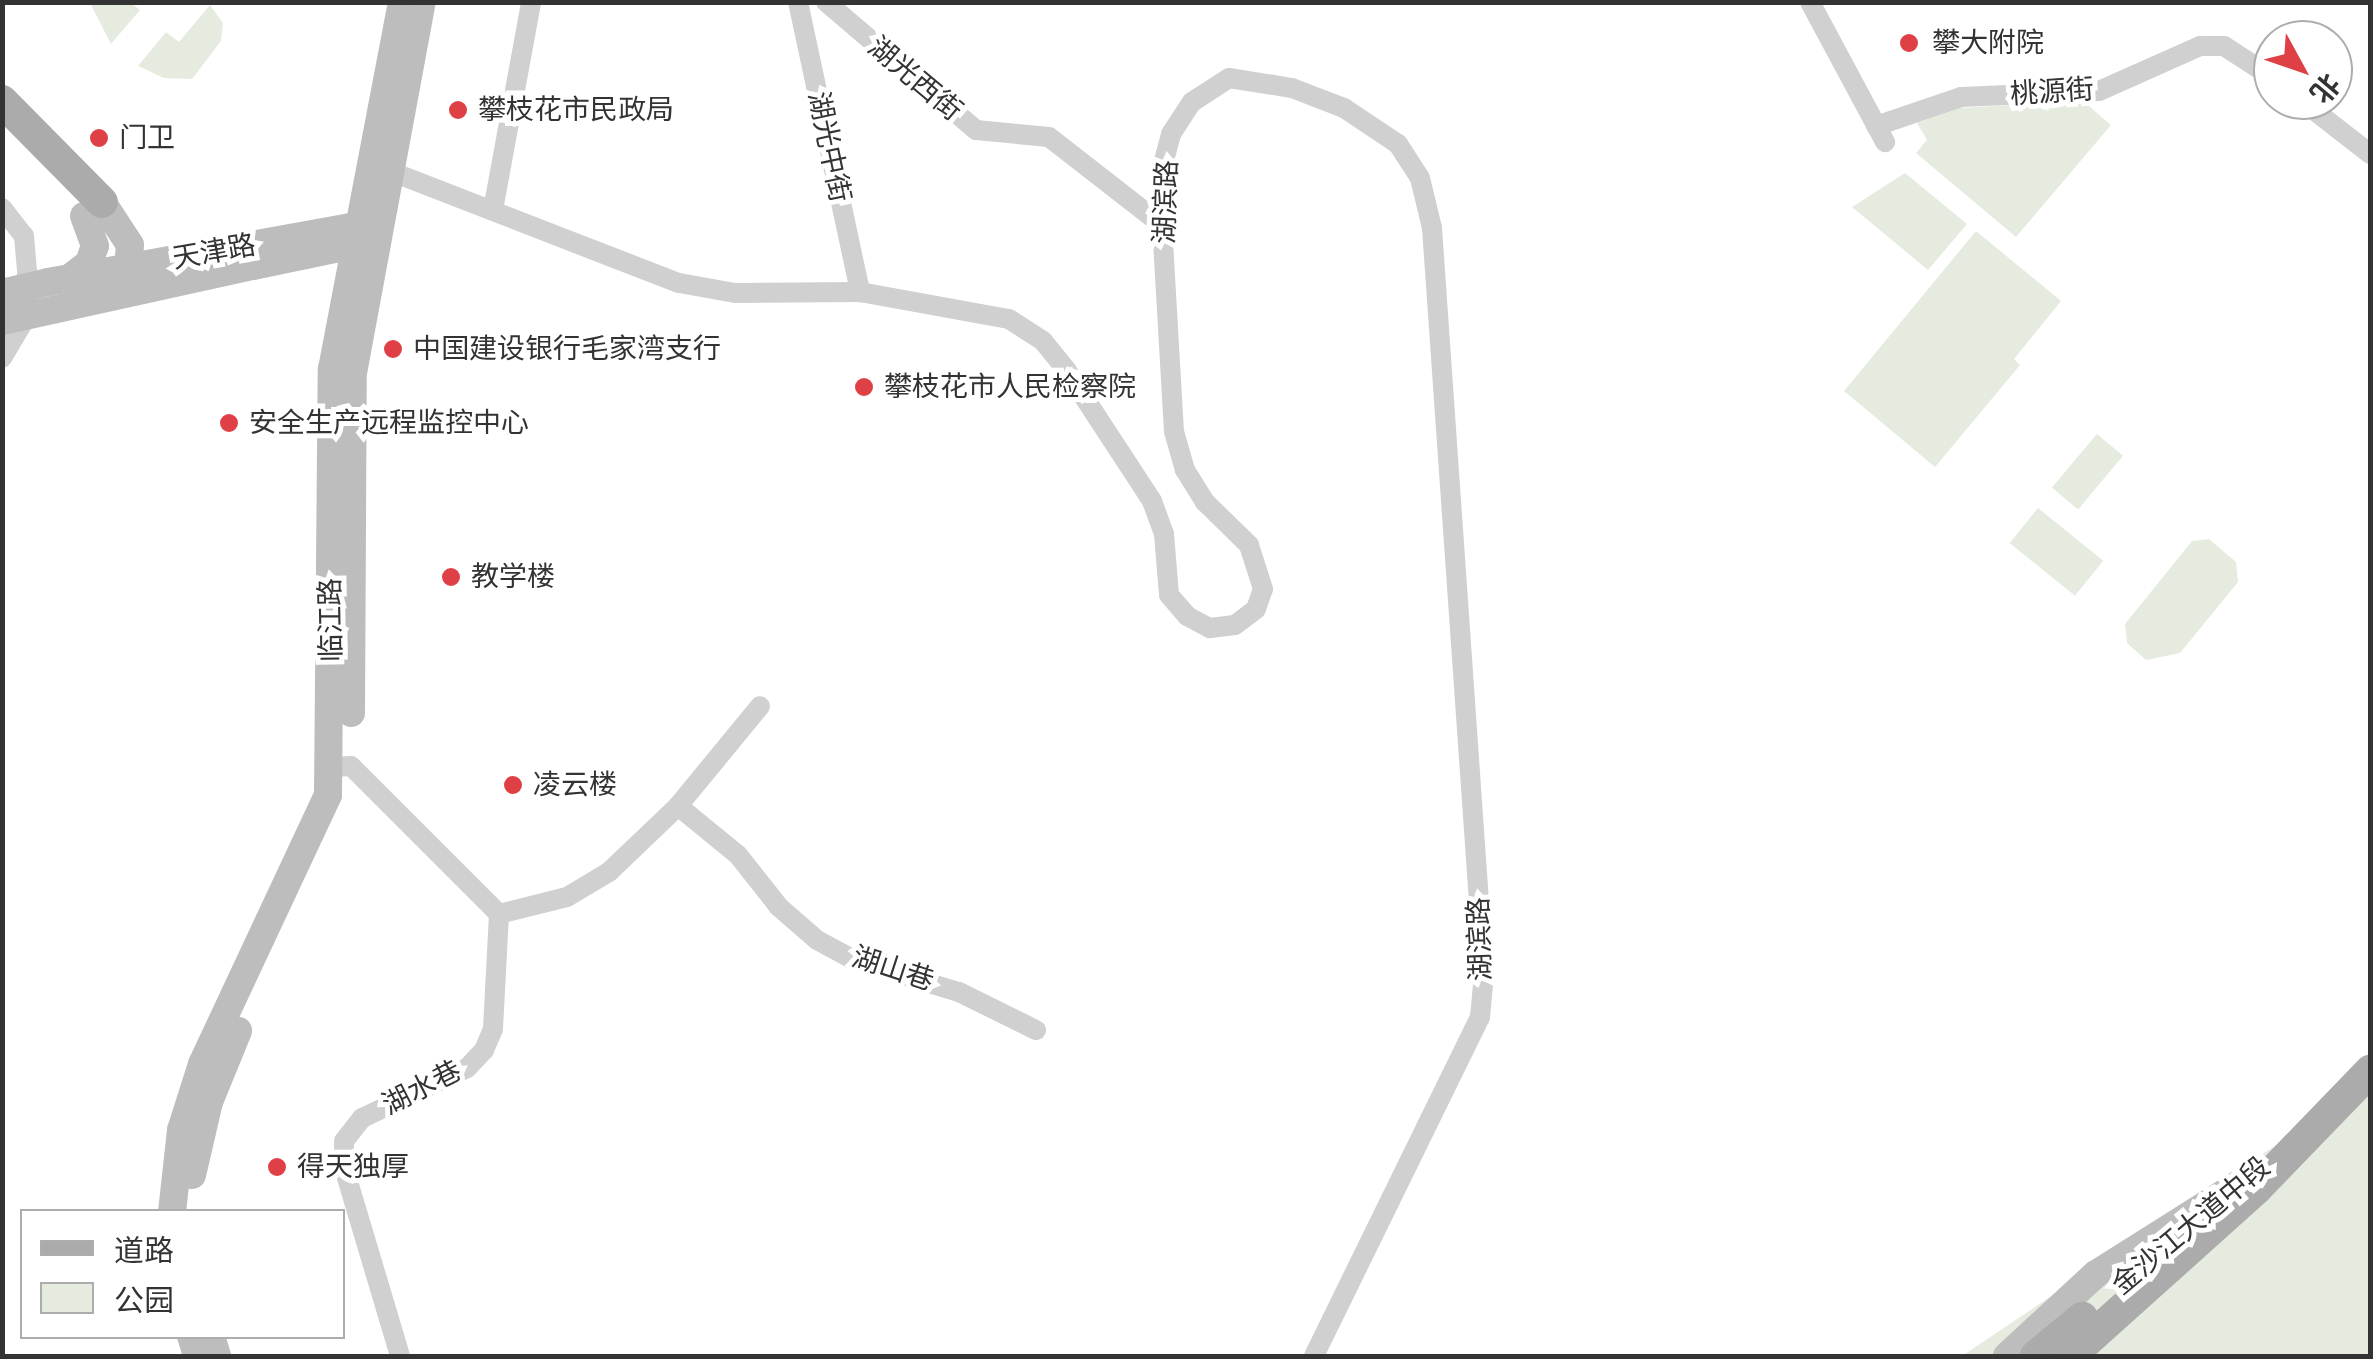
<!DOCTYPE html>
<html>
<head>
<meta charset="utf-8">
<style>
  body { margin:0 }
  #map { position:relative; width:2373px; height:1359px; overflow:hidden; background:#fff; font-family:Helvetica,"Noto Sans SC",sans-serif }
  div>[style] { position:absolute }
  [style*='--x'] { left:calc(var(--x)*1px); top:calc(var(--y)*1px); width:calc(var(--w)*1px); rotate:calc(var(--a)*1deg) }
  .green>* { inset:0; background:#e5ebdf; transform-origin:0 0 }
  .minor>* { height:20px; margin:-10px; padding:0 10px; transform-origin:10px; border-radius:10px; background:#d0d0d0 }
  .secondary>* { height:28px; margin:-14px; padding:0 14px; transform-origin:14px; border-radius:14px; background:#bdbdbd }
  .primary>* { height:32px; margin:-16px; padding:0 16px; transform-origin:16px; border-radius:16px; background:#ababab }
  .secondary-bridge>* { height:28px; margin:-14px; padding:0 14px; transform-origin:14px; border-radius:14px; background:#bdbdbd }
  .dots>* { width:28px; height:28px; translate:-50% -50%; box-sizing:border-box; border:5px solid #fff; border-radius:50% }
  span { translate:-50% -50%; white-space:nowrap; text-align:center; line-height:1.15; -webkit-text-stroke:10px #fff; paint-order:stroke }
  .poi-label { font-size:28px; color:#333 }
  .left { translate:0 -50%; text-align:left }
  .street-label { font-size:28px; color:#333 }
  .frame { position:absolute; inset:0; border:5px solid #333; pointer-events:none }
  .legend { position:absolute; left:20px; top:1209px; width:325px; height:130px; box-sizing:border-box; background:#fff; border:2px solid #adadad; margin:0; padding:12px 18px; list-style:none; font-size:30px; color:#333 }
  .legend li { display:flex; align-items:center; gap:20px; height:50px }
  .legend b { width:50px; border:2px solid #adadad }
  .north { position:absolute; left:2253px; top:20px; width:100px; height:100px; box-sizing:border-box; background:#fff; border:2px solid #adadad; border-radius:50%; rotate:130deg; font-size:28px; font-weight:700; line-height:40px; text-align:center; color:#333 }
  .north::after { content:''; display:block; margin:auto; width:35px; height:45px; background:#de4046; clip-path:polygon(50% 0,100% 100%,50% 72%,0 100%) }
</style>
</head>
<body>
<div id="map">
  <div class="green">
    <div style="clip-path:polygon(90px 3px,131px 3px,140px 10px,111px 44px)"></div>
    <div style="clip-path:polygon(210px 5px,223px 23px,221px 41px,192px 79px,164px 78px,138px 66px,166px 32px,179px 42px)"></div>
    <div style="clip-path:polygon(2083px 101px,2111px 125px,2016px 237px,1916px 153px,1927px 140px,1917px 123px,1959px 108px)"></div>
    <div style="clip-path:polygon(1905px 173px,1967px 224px,1928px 270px,1852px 207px)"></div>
    <div style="clip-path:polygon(1976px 231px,2061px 301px,2014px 359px,2020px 365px,1935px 467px,1844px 391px)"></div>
    <div style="left:2097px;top:434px;width:34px;height:70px;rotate:40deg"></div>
    <div style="left:2038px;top:508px;width:84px;height:45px;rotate:39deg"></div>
    <div style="clip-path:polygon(2209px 539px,2236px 562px,2238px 582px,2180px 653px,2146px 660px,2127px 643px,2125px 624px,2192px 541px)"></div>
    <div style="clip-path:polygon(2370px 1082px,2370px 1356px,1962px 1356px)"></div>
  </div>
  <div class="minor">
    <div style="--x:798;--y:2;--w:297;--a:77.9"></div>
    <div style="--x:826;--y:2;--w:197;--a:40.5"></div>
    <div style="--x:976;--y:130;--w:73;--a:5.5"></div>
    <div style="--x:1049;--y:137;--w:143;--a:37.9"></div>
    <div style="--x:1810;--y:2;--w:159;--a:61.8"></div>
    <div style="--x:2301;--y:100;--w:88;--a:38"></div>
    <div style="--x:1876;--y:126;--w:90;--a:-18.8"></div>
    <div style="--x:1961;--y:97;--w:138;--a:-2.5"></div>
    <div style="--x:2099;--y:91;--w:111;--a:-24"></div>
    <div style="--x:2200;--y:46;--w:24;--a:0"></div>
    <div style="--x:2224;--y:46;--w:59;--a:33.1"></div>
    <div style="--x:382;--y:168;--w:318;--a:21.2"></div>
    <div style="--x:679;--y:283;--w:57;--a:10.1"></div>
    <div style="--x:735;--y:293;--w:125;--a:-0.5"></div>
    <div style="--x:860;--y:292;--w:151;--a:10.3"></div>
    <div style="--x:1009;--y:319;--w:40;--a:32.9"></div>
    <div style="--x:1043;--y:341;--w:38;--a:51"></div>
    <div style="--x:1067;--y:371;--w:155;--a:56.8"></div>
    <div style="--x:1152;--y:501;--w:35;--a:70"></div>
    <div style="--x:1164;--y:534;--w:61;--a:85.3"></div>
    <div style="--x:1169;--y:595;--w:28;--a:49"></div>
    <div style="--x:1187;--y:616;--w:26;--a:28"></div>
    <div style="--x:1210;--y:628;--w:25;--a:-7"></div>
    <div style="--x:1235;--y:625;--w:26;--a:-37"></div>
    <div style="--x:1256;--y:609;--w:21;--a:-71"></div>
    <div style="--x:1263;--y:589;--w:46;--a:-107.7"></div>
    <div style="--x:1249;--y:545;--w:62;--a:-135.7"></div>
    <div style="--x:1205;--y:502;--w:38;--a:-122"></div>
    <div style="--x:1185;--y:470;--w:40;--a:-106"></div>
    <div style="--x:1174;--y:432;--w:207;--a:-93.3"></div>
    <div style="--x:1162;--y:225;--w:57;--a:-90"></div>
    <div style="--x:1162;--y:168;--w:35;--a:-75"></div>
    <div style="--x:1171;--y:134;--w:38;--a:-57"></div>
    <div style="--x:1192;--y:102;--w:44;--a:-33"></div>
    <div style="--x:1229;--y:78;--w:64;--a:9"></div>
    <div style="--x:1292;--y:88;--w:56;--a:21"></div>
    <div style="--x:1344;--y:108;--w:65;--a:33.7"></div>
    <div style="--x:1398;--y:144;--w:40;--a:57.1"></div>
    <div style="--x:1420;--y:178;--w:51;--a:76.5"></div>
    <div style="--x:1432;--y:228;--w:748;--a:86.01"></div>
    <div style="--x:1484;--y:974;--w:43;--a:95.3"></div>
    <div style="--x:1480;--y:1017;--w:377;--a:116.1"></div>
    <div style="--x:2;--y:208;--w:36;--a:52"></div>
    <div style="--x:24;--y:236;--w:37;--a:85"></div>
    <div style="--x:27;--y:273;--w:48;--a:93.6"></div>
    <div style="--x:24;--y:321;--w:43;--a:120.7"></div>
    <div style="--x:493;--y:210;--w:211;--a:-79.6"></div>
    <div style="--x:333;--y:767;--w:18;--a:-3"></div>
    <div style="--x:351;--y:766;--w:209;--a:45"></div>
    <div style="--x:499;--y:914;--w:115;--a:93"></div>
    <div style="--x:493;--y:1029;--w:23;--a:113"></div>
    <div style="--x:484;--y:1050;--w:25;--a:133"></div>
    <div style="--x:467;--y:1068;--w:116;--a:154.5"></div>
    <div style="--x:362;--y:1118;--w:29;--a:128"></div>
    <div style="--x:344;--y:1141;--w:27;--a:90"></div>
    <div style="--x:344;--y:1168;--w:196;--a:73.4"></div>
    <div style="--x:678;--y:806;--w:77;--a:39.2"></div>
    <div style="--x:738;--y:855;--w:66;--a:51.7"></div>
    <div style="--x:779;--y:907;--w:50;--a:41"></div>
    <div style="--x:817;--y:940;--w:44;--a:28.3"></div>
    <div style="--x:856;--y:961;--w:108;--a:16.8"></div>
    <div style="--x:959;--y:992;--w:86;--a:26.3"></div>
    <div style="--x:499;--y:914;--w:70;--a:-14"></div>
    <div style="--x:567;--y:897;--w:49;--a:-30.8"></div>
    <div style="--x:609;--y:872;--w:95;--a:-43.7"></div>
    <div style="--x:678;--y:806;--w:129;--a:-50.6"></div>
  </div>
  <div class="secondary">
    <div style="--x:102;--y:202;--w:51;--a:56.9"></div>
    <div style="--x:130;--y:245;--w:35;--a:95"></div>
    <div style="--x:253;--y:266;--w:103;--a:-11.7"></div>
    <div style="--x:71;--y:277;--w:23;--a:-38"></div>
    <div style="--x:89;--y:263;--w:18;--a:-71"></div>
    <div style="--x:95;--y:246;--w:32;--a:-110"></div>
    <div style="--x:48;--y:282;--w:330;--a:-10.3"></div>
    <div style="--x:351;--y:713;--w:340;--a:-89.7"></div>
    <div style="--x:353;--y:373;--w:377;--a:-79.5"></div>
    <div style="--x:192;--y:1175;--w:75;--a:-76.9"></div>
    <div style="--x:209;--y:1102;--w:77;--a:-67.8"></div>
    <div style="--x:172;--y:1212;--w:82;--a:-83.7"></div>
    <div style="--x:181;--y:1130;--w:69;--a:-72.3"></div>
    <div style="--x:202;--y:1064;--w:297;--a:-64.9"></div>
    <div style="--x:328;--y:795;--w:426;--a:-89.5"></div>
    <div style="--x:332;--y:369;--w:374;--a:-79.2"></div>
    <div style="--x:191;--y:1336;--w:21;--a:73"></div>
    <div style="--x:211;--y:1336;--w:21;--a:73"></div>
    <div style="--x:2007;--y:1356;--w:121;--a:-42.7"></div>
    <div style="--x:2096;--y:1274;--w:178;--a:-32.2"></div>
  </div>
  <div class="primary">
    <div style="--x:2;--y:101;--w:142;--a:45.3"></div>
    <div style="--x:2036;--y:1356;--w:60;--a:-39.6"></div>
    <div style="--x:2070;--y:1356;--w:251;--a:-41.9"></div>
    <div style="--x:2257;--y:1188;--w:163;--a:-46"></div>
  </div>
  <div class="secondary-bridge">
    <div style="--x:2;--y:293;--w:47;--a:-13.4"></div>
    <div style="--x:2;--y:321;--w:257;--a:-12.4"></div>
  </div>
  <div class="dots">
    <div style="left:1909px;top:43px;background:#de4046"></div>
    <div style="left:458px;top:110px;background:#de4046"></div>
    <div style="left:99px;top:138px;background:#de4046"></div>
    <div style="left:393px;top:349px;background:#de4046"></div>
    <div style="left:864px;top:387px;background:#de4046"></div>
    <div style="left:229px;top:423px;background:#de4046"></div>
    <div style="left:451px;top:577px;background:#de4046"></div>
    <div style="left:513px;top:785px;background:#de4046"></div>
    <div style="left:277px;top:1167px;background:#de4046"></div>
  </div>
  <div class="poi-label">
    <span class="left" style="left:1932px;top:43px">攀大附院</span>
    <span class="left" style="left:478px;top:110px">攀枝花市民政局</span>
    <span class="left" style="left:119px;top:138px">门卫</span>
    <span class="left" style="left:413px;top:349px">中国建设银行毛家湾支行</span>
    <span class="left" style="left:884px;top:387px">攀枝花市人民检察院</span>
    <span class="left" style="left:249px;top:423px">安全生产远程监控中心</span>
    <span class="left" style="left:471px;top:577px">教学楼</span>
    <span class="left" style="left:533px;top:785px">凌云楼</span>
    <span class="left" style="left:297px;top:1167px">得天独厚</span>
  </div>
  <div class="street-label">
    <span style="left:915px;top:79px;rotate:40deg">湖光西街</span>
    <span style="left:2052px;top:92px;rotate:-4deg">桃源街</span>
    <span style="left:829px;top:147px;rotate:78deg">湖光中街</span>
    <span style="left:1166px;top:202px;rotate:-88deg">湖滨路</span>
    <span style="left:214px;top:252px;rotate:-10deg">天津路</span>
    <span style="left:331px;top:620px;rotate:-91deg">临江路</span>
    <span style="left:1480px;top:939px;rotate:-92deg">湖滨路</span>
    <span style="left:893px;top:969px;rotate:18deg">湖山巷</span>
    <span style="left:422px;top:1088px;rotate:-27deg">湖水巷</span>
    <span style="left:2191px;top:1226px;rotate:-40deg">金沙江大道中段</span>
  </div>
  <div class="frame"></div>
  <ul class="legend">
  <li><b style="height:12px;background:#ababab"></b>道路</li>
  <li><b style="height:28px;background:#e5ebdf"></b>公园</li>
  </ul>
  <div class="north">北</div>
</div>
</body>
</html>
